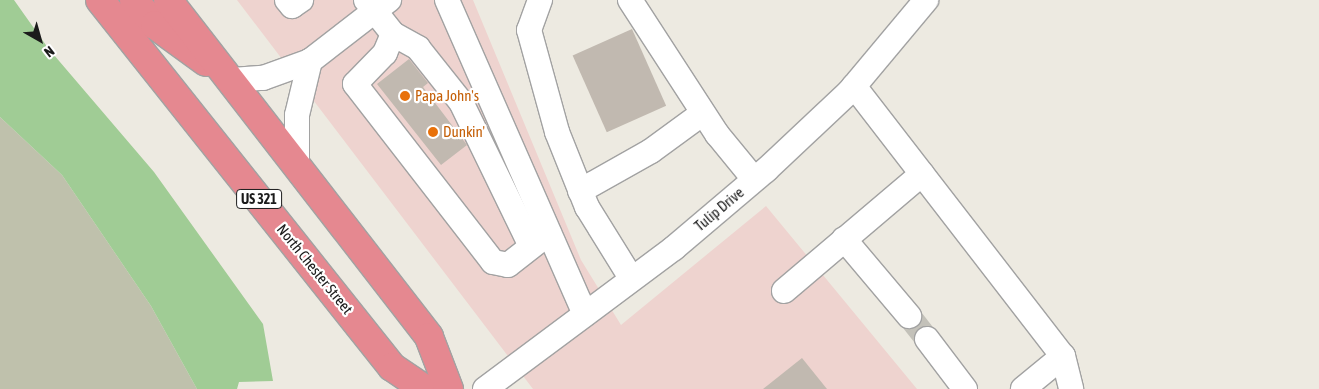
<!DOCTYPE html>
<html>
<head>
<meta charset="utf-8">
<style>
  body { margin:0 }
  #map { position:relative; width:1319px; height:389px; overflow:hidden; background:#edeae1; font-family:"Asap Condensed",sans-serif }
  div>[style] { position:absolute }
  [style*='--x'] { left:calc(var(--x)*1px); top:calc(var(--y)*1px); width:calc(var(--w)*1px); rotate:calc(var(--a)*1deg) }
  .commercial>* { inset:0; background:#eed3cf }
  .construction>* { inset:0; background:#bfc1ac }
  .forest>* { inset:0; background:#a0cc95 }
  .building>* { inset:0; background:#c1b9b0; transform-origin:0 0 }
  .minor-tunnel>* { height:24px; margin-top:-12px; transform-origin:0; background:repeating-linear-gradient(90deg,#c3c1b9 0 24px,transparent 0 36px) }
  .roads { filter:drop-shadow(1px 0 #a2a2a2) drop-shadow(-1px 0 #a2a2a2) drop-shadow(0 1px #a2a2a2) drop-shadow(0 -1px #a2a2a2) }
  .minor>* { height:24px; margin:-12px; padding:0 12px; transform-origin:12px; border-radius:12px; background:#fff }
  .highway>* { height:28px; margin:-14px; padding:0 14px; transform-origin:14px; border-radius:14px; background:#e58890 }
  .dots>* { width:14px; height:14px; translate:-50% -50%; box-sizing:border-box; border:2px solid #fff; border-radius:50% }
  span { translate:-50% -50%; white-space:nowrap; text-align:center; line-height:1.15; -webkit-text-stroke:4.5px #fff; paint-order:stroke }
  .shield-label span { padding:1px 4px; background:#fff; border:1px solid; border-radius:4px; -webkit-text-stroke-width:0 }
  .shield-label { font-size:14px; color:#1b1b1b; font-weight:700 }
  .food-label { font-size:15px; color:#c56008 }
  .left { translate:0 -50%; text-align:left }
  .street-label { font-size:15px; color:#1b1b1b }
  .north { position:absolute; left:15px; top:15px; width:50px; height:50px; -webkit-text-stroke:4px #fff; paint-order:stroke; rotate:142deg; font-size:14px; font-weight:700; line-height:20px; text-align:center; color:#1b1b1b }
  .north::after { content:''; display:block; margin:auto; width:18px; height:22px; background:#1b1b1b; clip-path:polygon(50% 0,100% 100%,50% 72%,0 100%) }
</style>
</head>
<body>
<div id="map">
  <div class="commercial">
    <div style="clip-path:polygon(237px 0,473px 0,581px 260px,621px 325px,766px 206px,917px 389px,533px 389px)"></div>
  </div>
  <div class="construction">
    <div style="clip-path:polygon(0 117px,62px 175px,151px 306px,197px 389px,0 389px)"></div>
  </div>
  <div class="forest">
    <div style="clip-path:polygon(0 0,14px 0,48px 48px,154px 172px,263px 324px,273px 381px,239px 382px,237px 389px,197px 389px,151px 306px,62px 175px,0 117px)"></div>
  </div>
  <div class="building">
    <div style="left:632px;top:29px;width:84px;height:65px;rotate:66deg"></div>
    <div style="clip-path:polygon(409px 59px,428px 83px,423px 87px,467px 145px,441px 165px,377px 84px)"></div>
    <div style="clip-path:polygon(802px 358px,827px 389px,763px 389px)"></div>
  </div>
  <div class="minor-tunnel">
    <div style="--x:909;--y:316;--w:29;--a:52"></div>
  </div>
  <div class="roads">
    <div class="minor">
      <div style="--x:287;--y:0;--w:8;--a:50"></div>
      <div style="--x:292;--y:6;--w:11;--a:-34"></div>
      <div style="--x:366;--y:0;--w:43;--a:51.5"></div>
      <div style="--x:393;--y:34;--w:21;--a:113"></div>
      <div style="--x:385;--y:53;--w:43;--a:134.1"></div>
      <div style="--x:355;--y:84;--w:225;--a:52.2"></div>
      <div style="--x:493;--y:262;--w:15;--a:11"></div>
      <div style="--x:508;--y:265;--w:52;--a:-38"></div>
      <div style="--x:447;--y:0;--w:341;--a:66.3"></div>
      <div style="--x:540;--y:0;--w:32;--a:110"></div>
      <div style="--x:529;--y:30;--w:106;--a:74.6"></div>
      <div style="--x:557;--y:132;--w:81;--a:68.2"></div>
      <div style="--x:587;--y:207;--w:84;--a:58.2"></div>
      <div style="--x:630;--y:0;--w:160;--a:57"></div>
      <div style="--x:717;--y:134;--w:58;--a:50.6"></div>
      <div style="--x:393;--y:34;--w:29;--a:29"></div>
      <div style="--x:418;--y:48;--w:69;--a:51.5"></div>
      <div style="--x:461;--y:102;--w:160;--a:64.1"></div>
      <div style="--x:232;--y:80;--w:31;--a:-4"></div>
      <div style="--x:263;--y:78;--w:50;--a:-19.9"></div>
      <div style="--x:310;--y:61;--w:100;--a:-37.7"></div>
      <div style="--x:854;--y:86;--w:341;--a:52.3"></div>
      <div style="--x:1063;--y:356;--w:52;--a:140.5"></div>
      <div style="--x:297;--y:166;--w:51;--a:-90"></div>
      <div style="--x:297;--y:115;--w:56;--a:-76.5"></div>
      <div style="--x:580;--y:191;--w:81;--a:-29.4"></div>
      <div style="--x:651;--y:151;--w:64;--a:-36.2"></div>
      <div style="--x:844;--y:239;--w:101;--a:49.8"></div>
      <div style="--x:784;--y:291;--w:181;--a:-40.3"></div>
      <div style="--x:927;--y:339;--w:63;--a:52.8"></div>
      <div style="--x:1063;--y:356;--w:34;--a:76"></div>
      <div style="--x:485;--y:389;--w:236;--a:-36.7"></div>
      <div style="--x:674;--y:248;--w:121;--a:-40.3"></div>
      <div style="--x:766;--y:170;--w:115;--a:-43.2"></div>
      <div style="--x:850;--y:91;--w:119;--a:-50.1"></div>
    </div>
    <div class="highway">
      <div style="--x:100;--y:0;--w:469;--a:51.5"></div>
      <div style="--x:392;--y:367;--w:40;--a:34"></div>
      <div style="--x:134;--y:0;--w:33;--a:50"></div>
      <div style="--x:155;--y:25;--w:63;--a:36"></div>
      <div style="--x:168;--y:0;--w:426;--a:52.2"></div>
      <div style="--x:429;--y:337;--w:56;--a:69"></div>
    </div>
  </div>
  <div class="dots">
    <div style="left:405px;top:96px;background:#e8710a"></div>
    <div style="left:433px;top:132px;background:#e8710a"></div>
  </div>
  <div class="shield-label">
    <span style="left:259px;top:199px">US 321</span>
  </div>
  <div class="food-label">
    <span class="left" style="left:415px;top:96px">Papa John's</span>
    <span class="left" style="left:443px;top:132px">Dunkin'</span>
  </div>
  <div class="street-label">
    <span style="left:719px;top:209px;rotate:-40deg">Tulip Drive</span>
    <span style="left:315px;top:269px;rotate:51deg">North Chester Street</span>
  </div>
  <div class="north">N</div>
</div>
</body>
</html>
